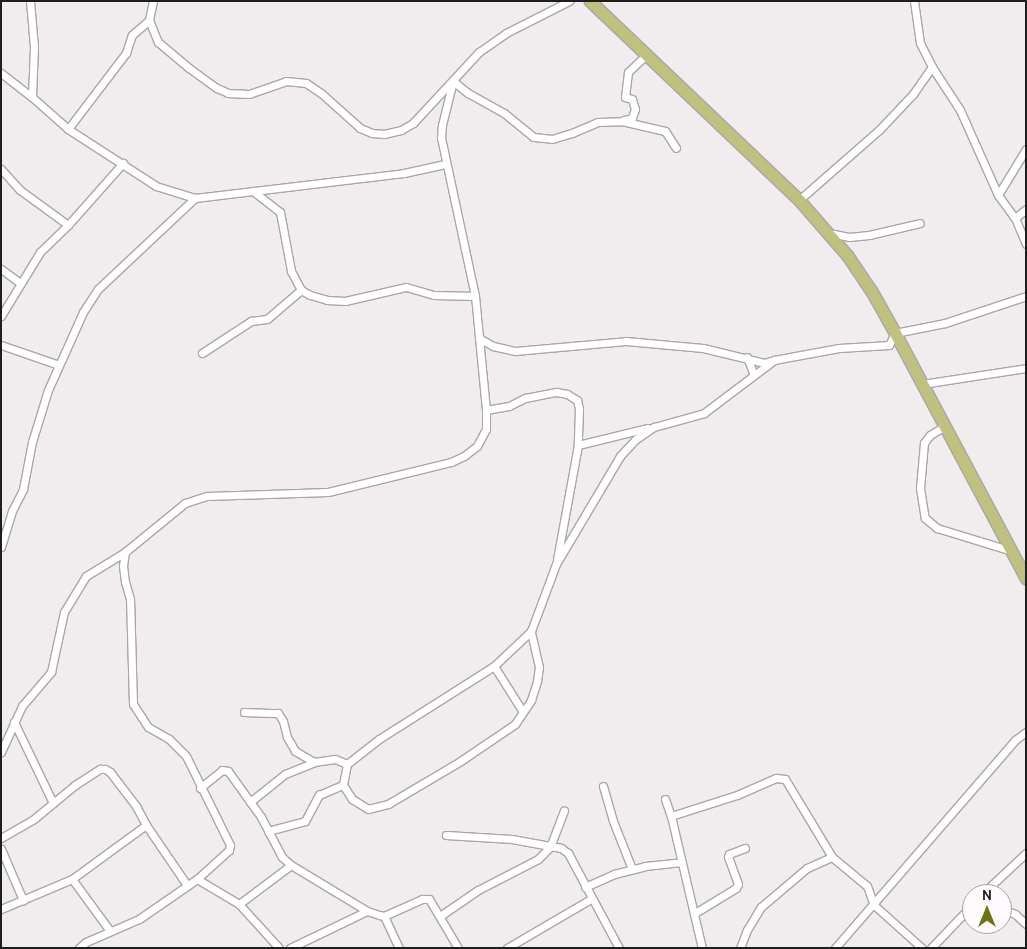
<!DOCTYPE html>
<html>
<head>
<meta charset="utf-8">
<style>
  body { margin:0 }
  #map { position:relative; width:1027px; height:949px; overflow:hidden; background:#f1edef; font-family:Cabin,sans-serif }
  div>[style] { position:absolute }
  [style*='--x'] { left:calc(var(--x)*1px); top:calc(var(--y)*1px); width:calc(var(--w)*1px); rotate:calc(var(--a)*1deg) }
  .roads { filter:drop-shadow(1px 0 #aaa6a8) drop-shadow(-1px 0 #aaa6a8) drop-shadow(0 1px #aaa6a8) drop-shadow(0 -1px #aaa6a8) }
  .minor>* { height:7px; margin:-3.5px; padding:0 3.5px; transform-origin:3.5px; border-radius:3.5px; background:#fff }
  .primary>* { height:11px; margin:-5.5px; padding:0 5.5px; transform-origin:5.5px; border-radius:5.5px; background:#c1c17f }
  span { translate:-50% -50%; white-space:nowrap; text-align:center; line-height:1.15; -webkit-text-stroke:5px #fffafd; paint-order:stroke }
  .frame { position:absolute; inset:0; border:2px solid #1f1e1f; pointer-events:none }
  .north { position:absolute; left:962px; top:884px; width:50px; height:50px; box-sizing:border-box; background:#fffafd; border:1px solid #a5a2a4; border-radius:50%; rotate:0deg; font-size:14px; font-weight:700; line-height:20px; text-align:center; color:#1f1e1f }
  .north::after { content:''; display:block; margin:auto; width:18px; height:22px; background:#717012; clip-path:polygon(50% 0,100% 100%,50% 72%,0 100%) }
</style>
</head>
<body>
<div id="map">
  <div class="roads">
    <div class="minor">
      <div style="--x:30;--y:1;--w:46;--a:85"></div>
      <div style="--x:34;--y:47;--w:50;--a:92.3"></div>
      <div style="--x:153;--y:1;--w:19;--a:102"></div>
      <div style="--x:149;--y:20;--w:24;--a:68"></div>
      <div style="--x:158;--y:42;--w:40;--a:40"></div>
      <div style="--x:189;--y:68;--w:34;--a:36"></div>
      <div style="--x:217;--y:88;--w:12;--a:24"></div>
      <div style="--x:228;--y:93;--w:21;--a:3"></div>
      <div style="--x:249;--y:94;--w:39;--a:-19"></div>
      <div style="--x:286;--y:81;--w:20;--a:6"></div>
      <div style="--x:306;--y:83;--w:18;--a:34"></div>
      <div style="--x:321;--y:93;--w:52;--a:41.9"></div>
      <div style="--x:360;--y:128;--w:13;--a:23"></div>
      <div style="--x:372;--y:133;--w:12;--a:5"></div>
      <div style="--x:384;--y:134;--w:17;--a:-13"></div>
      <div style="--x:401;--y:130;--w:14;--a:-30"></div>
      <div style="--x:413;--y:123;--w:97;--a:-47.1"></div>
      <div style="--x:479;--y:52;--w:33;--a:-35"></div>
      <div style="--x:506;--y:33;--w:71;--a:-26.9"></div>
      <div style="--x:914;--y:1;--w:42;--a:81.9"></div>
      <div style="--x:920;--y:43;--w:27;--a:63"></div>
      <div style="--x:932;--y:67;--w:51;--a:56.9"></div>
      <div style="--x:960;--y:110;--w:93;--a:65.9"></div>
      <div style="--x:998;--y:195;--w:29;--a:54"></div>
      <div style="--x:1015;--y:218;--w:28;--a:67"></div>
      <div style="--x:1;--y:73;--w:39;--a:38"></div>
      <div style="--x:32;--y:97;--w:48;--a:41.6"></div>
      <div style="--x:68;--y:129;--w:105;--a:32.9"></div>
      <div style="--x:156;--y:186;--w:41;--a:17.1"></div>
      <div style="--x:195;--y:198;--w:210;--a:-6.8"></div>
      <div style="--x:404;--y:173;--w:42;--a:-12.4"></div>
      <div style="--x:453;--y:81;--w:19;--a:39"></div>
      <div style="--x:468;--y:93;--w:41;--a:29.1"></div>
      <div style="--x:504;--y:113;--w:38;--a:39"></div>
      <div style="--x:534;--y:137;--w:18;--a:6"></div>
      <div style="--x:552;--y:139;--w:21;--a:-17"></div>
      <div style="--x:572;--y:133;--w:28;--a:-23"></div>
      <div style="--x:598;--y:122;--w:24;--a:-2"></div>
      <div style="--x:622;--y:121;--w:44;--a:13.1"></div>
      <div style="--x:665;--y:131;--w:20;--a:57"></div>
      <div style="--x:624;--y:120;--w:8;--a:-14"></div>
      <div style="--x:632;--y:118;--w:9;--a:-72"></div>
      <div style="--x:635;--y:109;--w:10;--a:-107"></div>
      <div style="--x:632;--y:99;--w:7;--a:-164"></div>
      <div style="--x:625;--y:97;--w:25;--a:-83"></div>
      <div style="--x:628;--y:72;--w:23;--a:-43"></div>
      <div style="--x:68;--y:129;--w:96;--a:-52.7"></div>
      <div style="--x:126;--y:53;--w:19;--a:-72"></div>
      <div style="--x:132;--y:35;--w:23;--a:-41"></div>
      <div style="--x:1;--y:169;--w:28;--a:48"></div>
      <div style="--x:20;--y:190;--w:59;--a:36.1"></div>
      <div style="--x:253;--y:191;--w:34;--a:38"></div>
      <div style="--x:280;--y:212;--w:60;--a:79.4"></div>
      <div style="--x:291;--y:271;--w:21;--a:62"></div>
      <div style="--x:301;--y:290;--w:10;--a:29"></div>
      <div style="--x:310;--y:295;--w:18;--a:16"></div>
      <div style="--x:327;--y:300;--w:18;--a:3"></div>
      <div style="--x:345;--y:301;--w:63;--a:-12.9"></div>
      <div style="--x:406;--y:287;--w:29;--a:16"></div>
      <div style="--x:434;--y:295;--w:41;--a:1.4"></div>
      <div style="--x:998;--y:195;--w:54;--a:-58.7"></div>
      <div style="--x:799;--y:200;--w:106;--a:-41.2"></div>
      <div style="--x:879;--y:130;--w:50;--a:-46.6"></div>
      <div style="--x:913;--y:94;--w:33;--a:-55"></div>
      <div style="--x:1015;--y:218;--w:14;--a:-39"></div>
      <div style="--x:829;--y:233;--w:20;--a:11"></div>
      <div style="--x:849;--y:237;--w:20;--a:-6"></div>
      <div style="--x:869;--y:235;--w:52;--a:-13.2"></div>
      <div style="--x:1;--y:269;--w:24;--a:36"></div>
      <div style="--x:1;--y:316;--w:75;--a:-58.6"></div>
      <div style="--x:40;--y:252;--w:39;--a:-44"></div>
      <div style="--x:68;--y:225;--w:83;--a:-48.4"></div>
      <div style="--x:479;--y:338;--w:16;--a:30"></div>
      <div style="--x:493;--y:346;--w:23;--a:13"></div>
      <div style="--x:515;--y:351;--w:111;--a:-5.1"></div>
      <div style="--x:626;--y:341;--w:77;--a:5.2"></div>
      <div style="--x:703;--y:348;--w:64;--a:13.6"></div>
      <div style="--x:765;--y:363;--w:5;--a:-22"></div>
      <div style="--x:1;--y:345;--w:61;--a:19"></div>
      <div style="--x:202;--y:353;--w:59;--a:-33.1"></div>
      <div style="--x:251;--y:321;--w:16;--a:-7"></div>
      <div style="--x:267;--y:319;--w:45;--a:-40.5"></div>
      <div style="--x:747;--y:357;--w:19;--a:69"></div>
      <div style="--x:922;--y:384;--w:105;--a:-8.7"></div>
      <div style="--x:486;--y:410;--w:23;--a:-10"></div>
      <div style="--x:509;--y:406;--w:18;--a:-27"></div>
      <div style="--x:525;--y:398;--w:32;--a:-11"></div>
      <div style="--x:556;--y:392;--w:11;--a:10"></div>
      <div style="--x:567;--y:394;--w:12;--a:31"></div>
      <div style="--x:577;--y:400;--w:9;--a:77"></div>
      <div style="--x:579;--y:409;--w:36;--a:92"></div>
      <div style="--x:578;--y:445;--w:116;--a:100.4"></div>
      <div style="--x:945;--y:426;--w:17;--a:149"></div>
      <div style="--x:930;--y:435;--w:10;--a:127"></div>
      <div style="--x:924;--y:443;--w:45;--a:95.1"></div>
      <div style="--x:920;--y:488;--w:30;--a:81"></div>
      <div style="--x:925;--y:518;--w:16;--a:40"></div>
      <div style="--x:937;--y:528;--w:78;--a:17"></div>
      <div style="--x:578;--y:445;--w:72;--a:-13.7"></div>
      <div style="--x:1;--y:547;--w:38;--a:-73"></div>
      <div style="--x:12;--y:511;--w:25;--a:-63"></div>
      <div style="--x:23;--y:489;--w:48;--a:-79.2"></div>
      <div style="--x:32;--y:442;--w:54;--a:-72.9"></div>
      <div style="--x:48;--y:390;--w:85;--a:-65.8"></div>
      <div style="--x:83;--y:312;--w:27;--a:-57"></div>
      <div style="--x:98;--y:289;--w:133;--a:-43.2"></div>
      <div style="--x:494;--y:666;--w:51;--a:-43.4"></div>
      <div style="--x:531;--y:631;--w:72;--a:-69.5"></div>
      <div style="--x:556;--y:564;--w:126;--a:-59.3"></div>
      <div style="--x:620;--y:456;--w:23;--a:-47"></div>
      <div style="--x:636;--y:439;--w:22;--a:-34"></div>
      <div style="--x:654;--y:427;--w:52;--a:-15.6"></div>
      <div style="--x:704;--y:413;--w:88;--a:-37.1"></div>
      <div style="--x:774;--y:360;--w:66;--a:-10.5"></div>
      <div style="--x:839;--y:348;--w:50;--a:-3.4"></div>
      <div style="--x:889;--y:345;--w:13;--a:-63"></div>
      <div style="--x:895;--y:333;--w:51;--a:-11.3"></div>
      <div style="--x:945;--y:323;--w:85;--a:-18.4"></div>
      <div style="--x:244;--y:712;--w:34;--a:2"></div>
      <div style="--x:278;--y:713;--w:9;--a:58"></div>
      <div style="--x:283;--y:721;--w:16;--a:76"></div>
      <div style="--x:287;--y:737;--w:16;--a:60"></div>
      <div style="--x:295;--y:751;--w:22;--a:30"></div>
      <div style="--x:523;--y:712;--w:54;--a:-122.2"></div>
      <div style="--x:494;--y:666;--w:136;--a:147.6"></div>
      <div style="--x:379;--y:739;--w:41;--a:142"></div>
      <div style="--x:347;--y:764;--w:21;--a:101"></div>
      <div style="--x:343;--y:785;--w:17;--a:57"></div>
      <div style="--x:352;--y:799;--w:19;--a:32"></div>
      <div style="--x:368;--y:809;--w:21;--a:-14"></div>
      <div style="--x:388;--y:804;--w:82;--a:-30.6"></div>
      <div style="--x:459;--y:762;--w:68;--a:-34.2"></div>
      <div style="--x:515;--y:724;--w:29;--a:-56"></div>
      <div style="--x:531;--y:700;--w:20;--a:-72"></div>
      <div style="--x:537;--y:681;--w:14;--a:-82"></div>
      <div style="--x:539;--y:667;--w:37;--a:-103"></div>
      <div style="--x:14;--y:722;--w:90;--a:64.3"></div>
      <div style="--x:1;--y:752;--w:51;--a:-65.5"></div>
      <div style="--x:22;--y:706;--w:45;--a:-49.5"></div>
      <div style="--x:51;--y:672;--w:61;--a:-77.8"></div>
      <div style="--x:64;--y:612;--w:42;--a:-58.6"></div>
      <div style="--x:86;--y:576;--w:46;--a:-31.6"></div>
      <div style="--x:125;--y:552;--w:77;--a:-39.2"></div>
      <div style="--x:185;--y:503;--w:23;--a:-18"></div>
      <div style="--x:207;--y:496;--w:121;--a:-1.9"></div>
      <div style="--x:328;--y:492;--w:127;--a:-13.7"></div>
      <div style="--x:451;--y:462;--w:14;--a:-25"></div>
      <div style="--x:464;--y:456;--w:16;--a:-38"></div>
      <div style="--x:477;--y:446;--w:19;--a:-62"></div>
      <div style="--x:486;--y:429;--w:19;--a:-90"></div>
      <div style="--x:486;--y:410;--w:115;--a:-95.5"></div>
      <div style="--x:475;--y:296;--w:162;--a:-102.1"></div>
      <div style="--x:441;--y:138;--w:13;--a:-86"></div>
      <div style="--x:442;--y:125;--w:45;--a:-76"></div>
      <div style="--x:603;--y:786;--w:36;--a:74"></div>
      <div style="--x:613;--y:821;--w:52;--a:68.4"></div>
      <div style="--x:200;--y:788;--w:28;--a:-39"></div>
      <div style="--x:222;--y:770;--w:6;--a:9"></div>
      <div style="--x:228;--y:771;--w:57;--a:54.3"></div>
      <div style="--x:261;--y:817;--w:45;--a:62.3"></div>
      <div style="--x:282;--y:857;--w:12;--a:42"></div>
      <div style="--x:291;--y:865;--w:89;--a:31.2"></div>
      <div style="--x:367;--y:911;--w:13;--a:18"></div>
      <div style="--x:379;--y:915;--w:5;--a:11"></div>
      <div style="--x:384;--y:916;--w:42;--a:-24.1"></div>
      <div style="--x:422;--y:899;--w:7;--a:0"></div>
      <div style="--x:429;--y:899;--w:57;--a:59.4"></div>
      <div style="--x:665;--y:799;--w:18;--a:71"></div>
      <div style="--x:671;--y:816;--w:136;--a:76.8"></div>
      <div style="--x:250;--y:802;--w:45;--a:-38.7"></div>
      <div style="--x:285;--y:774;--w:31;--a:-22"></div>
      <div style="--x:314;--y:762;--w:21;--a:-8"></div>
      <div style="--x:335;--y:759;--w:13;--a:23"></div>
      <div style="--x:671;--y:816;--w:69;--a:-17.7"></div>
      <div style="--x:737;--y:795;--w:43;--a:-23.6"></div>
      <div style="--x:776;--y:778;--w:9;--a:6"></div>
      <div style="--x:785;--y:779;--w:91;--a:58.9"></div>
      <div style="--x:832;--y:857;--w:45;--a:39.6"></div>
      <div style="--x:867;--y:886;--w:20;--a:70"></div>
      <div style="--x:874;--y:905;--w:64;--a:41.9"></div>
      <div style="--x:268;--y:831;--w:38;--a:-15"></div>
      <div style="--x:305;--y:821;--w:30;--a:-62"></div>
      <div style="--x:319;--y:795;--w:26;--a:-23"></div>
      <div style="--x:446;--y:835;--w:66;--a:3.5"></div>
      <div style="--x:512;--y:839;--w:50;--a:10.4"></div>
      <div style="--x:561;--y:848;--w:9;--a:36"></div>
      <div style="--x:568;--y:853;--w:108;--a:61.8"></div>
      <div style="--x:1;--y:838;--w:39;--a:-30"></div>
      <div style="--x:35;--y:818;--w:52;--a:-39.5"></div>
      <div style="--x:75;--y:785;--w:30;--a:-33"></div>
      <div style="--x:100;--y:769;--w:5;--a:0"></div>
      <div style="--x:105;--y:769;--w:6;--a:31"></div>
      <div style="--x:110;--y:772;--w:43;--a:52.6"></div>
      <div style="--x:136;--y:806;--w:21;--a:62"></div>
      <div style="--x:146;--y:825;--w:73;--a:55.7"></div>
      <div style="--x:1;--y:849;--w:56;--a:66.7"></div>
      <div style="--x:72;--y:879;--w:64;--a:53.8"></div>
      <div style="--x:197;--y:879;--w:49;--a:30.8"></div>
      <div style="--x:239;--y:904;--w:59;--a:47.7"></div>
      <div style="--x:585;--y:887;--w:32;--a:-24"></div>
      <div style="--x:614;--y:874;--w:32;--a:-14"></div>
      <div style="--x:645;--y:866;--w:37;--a:-6"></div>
      <div style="--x:982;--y:894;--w:60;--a:-43"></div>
      <div style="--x:239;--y:904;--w:65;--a:-36.9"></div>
      <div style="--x:1;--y:909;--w:77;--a:-22.9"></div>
      <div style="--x:72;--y:879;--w:92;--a:-36.1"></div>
      <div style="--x:1002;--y:909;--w:14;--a:21"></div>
      <div style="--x:1015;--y:914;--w:15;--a:42"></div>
      <div style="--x:695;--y:913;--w:48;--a:-31.4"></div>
      <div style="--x:736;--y:888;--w:4;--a:-63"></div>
      <div style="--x:738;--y:884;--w:29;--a:-110"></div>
      <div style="--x:728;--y:857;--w:3;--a:-72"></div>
      <div style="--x:729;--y:854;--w:17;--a:-21"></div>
      <div style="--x:384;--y:916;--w:35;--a:65"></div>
      <div style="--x:440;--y:916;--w:46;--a:-34.4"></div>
      <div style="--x:478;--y:890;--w:68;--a:-27.3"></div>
      <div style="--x:538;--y:859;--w:17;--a:-45"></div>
      <div style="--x:550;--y:847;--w:39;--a:-69"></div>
      <div style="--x:79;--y:948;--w:9;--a:-41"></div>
      <div style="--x:86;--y:942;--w:58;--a:-23.5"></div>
      <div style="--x:139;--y:919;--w:70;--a:-34.6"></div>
      <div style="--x:197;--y:879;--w:43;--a:-42.2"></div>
      <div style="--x:229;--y:850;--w:5;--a:-79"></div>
      <div style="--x:230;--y:845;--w:99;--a:-116.3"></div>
      <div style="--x:186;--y:756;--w:24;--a:-135"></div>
      <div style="--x:169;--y:739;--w:24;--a:-150"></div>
      <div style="--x:148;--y:727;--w:27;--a:-123"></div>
      <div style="--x:133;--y:704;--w:105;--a:-91.6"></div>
      <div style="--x:130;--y:599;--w:18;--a:-106"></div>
      <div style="--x:125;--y:582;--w:16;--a:-97"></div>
      <div style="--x:123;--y:566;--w:14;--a:-82"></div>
      <div style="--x:290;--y:948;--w:85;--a:-25.7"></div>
      <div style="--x:507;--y:948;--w:97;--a:-30.3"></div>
      <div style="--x:740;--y:948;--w:19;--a:-69"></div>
      <div style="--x:747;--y:930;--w:27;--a:-59"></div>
      <div style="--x:761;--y:907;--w:60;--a:-40.3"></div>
      <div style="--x:807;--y:868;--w:27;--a:-24"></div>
      <div style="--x:835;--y:948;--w:275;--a:-49.1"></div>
      <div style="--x:1015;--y:740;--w:14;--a:-36"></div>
      <div style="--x:931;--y:948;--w:59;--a:-46.4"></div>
    </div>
    <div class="primary">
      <div style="--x:590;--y:1;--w:289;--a:43.6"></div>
      <div style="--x:799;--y:200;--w:73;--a:48.9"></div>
      <div style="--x:847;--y:255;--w:45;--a:56"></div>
      <div style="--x:872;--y:292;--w:47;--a:60.7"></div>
      <div style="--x:895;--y:333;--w:278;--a:61.9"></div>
    </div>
  </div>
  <div class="frame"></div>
  <div class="north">N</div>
</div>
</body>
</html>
